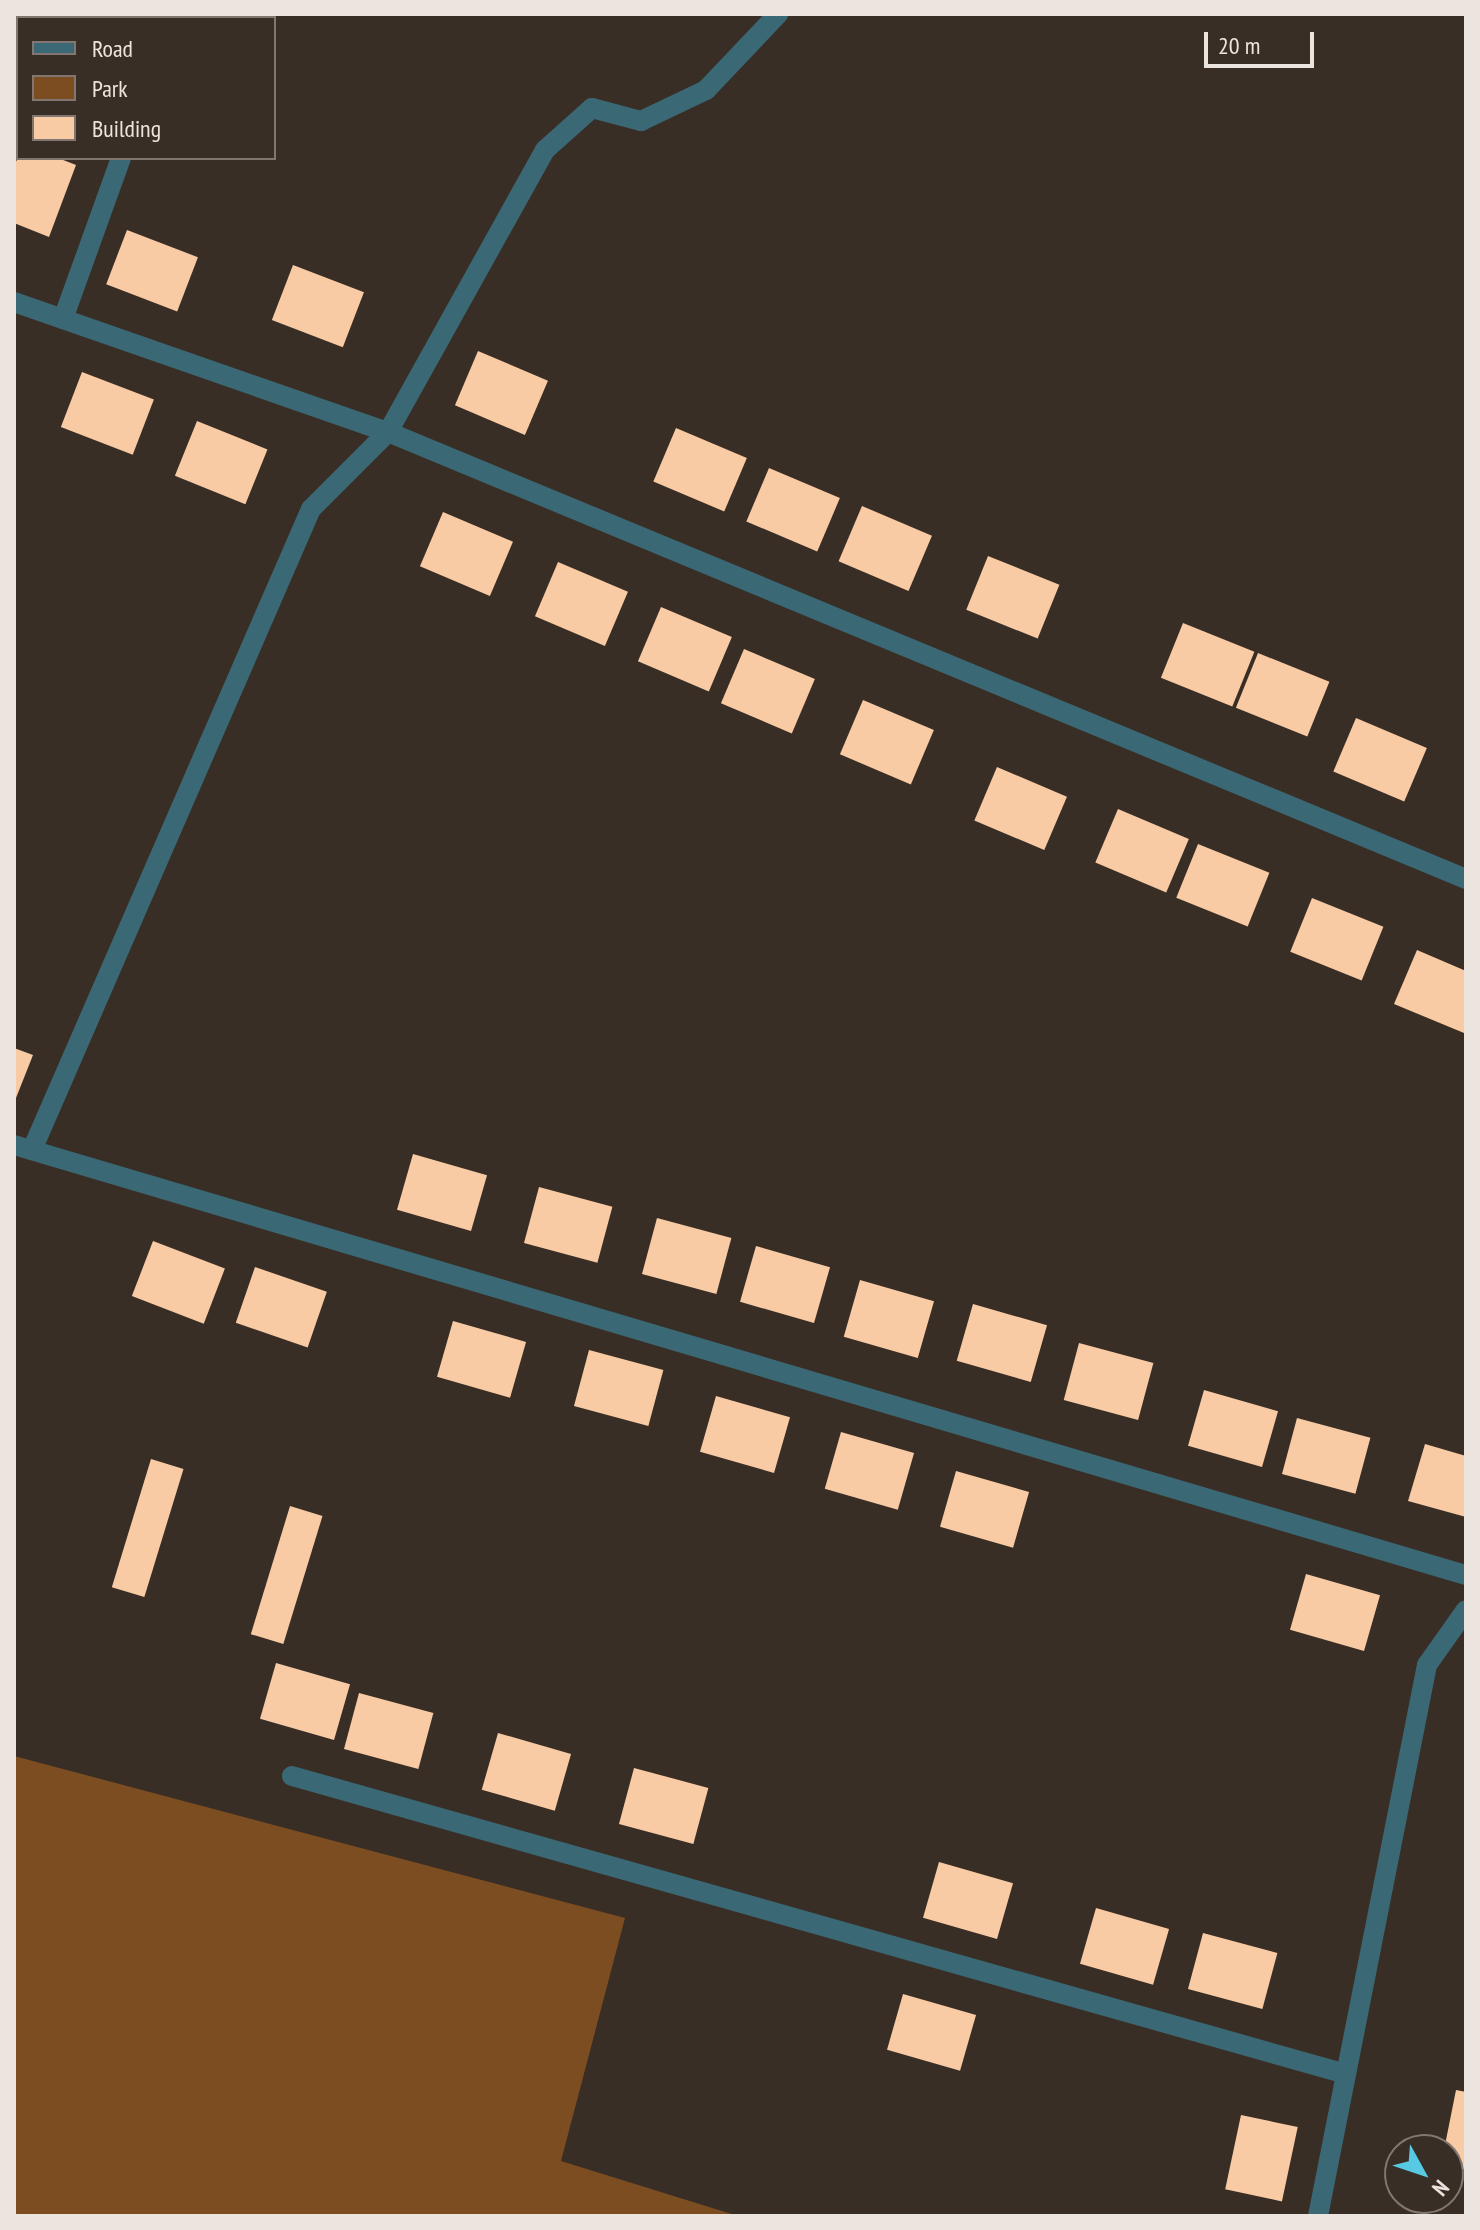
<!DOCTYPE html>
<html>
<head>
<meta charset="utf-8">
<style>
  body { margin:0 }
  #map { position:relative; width:1480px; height:2230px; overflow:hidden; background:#392e26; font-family:"PT Sans Narrow",sans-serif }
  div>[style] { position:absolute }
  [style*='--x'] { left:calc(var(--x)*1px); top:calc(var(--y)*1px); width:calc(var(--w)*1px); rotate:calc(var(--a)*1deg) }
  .green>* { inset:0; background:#7b4d20 }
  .building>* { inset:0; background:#f9cba4; transform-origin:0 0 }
  .minor>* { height:20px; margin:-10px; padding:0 10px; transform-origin:10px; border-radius:10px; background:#3a6975 }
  span { translate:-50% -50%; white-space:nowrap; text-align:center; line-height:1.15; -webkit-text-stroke:8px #392e26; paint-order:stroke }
  .frame { position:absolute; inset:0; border:16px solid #ece5df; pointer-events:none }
  .legend { position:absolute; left:16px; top:16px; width:260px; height:144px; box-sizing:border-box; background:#392e26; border:2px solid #817770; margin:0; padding:10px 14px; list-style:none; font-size:24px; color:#ece5df }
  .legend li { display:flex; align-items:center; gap:16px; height:40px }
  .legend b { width:40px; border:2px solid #817770 }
  .north { position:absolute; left:1384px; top:2134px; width:80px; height:80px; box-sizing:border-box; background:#392e26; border:2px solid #817770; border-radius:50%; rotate:130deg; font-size:22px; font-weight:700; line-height:32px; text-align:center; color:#ece5df }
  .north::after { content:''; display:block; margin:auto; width:28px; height:36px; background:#58c9e3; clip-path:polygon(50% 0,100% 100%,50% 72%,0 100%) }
  .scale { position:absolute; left:1204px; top:32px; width:110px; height:36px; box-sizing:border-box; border:4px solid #ece5df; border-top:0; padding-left:10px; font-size:24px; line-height:28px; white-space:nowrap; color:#ece5df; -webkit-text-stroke:6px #392e26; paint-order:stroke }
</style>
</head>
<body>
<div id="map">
  <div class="green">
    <div style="clip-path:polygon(14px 1756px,625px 1918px,561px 2161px,738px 2216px,14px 2216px)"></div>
  </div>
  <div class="building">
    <div style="clip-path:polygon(18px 158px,58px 158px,76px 165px,49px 237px,14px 223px,14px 165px)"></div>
    <div style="left:127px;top:230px;width:76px;height:58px;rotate:21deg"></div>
    <div style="left:293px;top:265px;width:76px;height:59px;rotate:21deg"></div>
    <div style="left:478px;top:351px;width:76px;height:59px;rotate:23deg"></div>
    <div style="left:82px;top:372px;width:77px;height:59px;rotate:21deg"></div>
    <div style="left:197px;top:421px;width:76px;height:59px;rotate:22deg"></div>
    <div style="left:676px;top:428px;width:77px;height:58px;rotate:23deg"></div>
    <div style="left:769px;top:468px;width:77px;height:58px;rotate:23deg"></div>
    <div style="left:862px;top:506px;width:76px;height:60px;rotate:23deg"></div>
    <div style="left:443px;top:512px;width:76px;height:59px;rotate:23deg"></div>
    <div style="left:988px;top:556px;width:77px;height:58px;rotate:22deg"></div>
    <div style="left:558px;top:562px;width:76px;height:59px;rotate:23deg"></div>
    <div style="left:661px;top:607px;width:77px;height:59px;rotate:23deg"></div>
    <div style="left:1183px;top:623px;width:77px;height:59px;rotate:22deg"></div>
    <div style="left:744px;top:649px;width:77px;height:59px;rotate:23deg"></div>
    <div style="left:1258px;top:653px;width:77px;height:59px;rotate:22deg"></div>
    <div style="left:863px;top:700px;width:77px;height:59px;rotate:23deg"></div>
    <div style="left:1356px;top:718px;width:77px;height:58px;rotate:23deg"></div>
    <div style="left:997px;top:767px;width:76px;height:58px;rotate:23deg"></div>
    <div style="left:1118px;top:809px;width:77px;height:58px;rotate:23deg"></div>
    <div style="left:1198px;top:844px;width:77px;height:58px;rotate:22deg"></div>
    <div style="left:1312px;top:898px;width:77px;height:58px;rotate:22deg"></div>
    <div style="clip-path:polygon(1417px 950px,1466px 971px,1464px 1033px,1394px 1004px)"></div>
    <div style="clip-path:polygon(14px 1048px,33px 1055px,14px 1103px)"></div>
    <div style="left:413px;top:1154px;width:77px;height:58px;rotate:16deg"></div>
    <div style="left:539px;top:1187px;width:76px;height:58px;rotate:15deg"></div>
    <div style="left:657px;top:1218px;width:77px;height:58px;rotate:15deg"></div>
    <div style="left:153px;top:1241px;width:77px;height:59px;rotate:21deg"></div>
    <div style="left:756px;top:1246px;width:77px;height:58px;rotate:16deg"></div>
    <div style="left:255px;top:1267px;width:76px;height:59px;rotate:19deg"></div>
    <div style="left:860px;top:1280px;width:77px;height:59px;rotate:16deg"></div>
    <div style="left:973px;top:1304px;width:77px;height:59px;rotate:16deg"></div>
    <div style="left:453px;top:1321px;width:76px;height:58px;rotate:16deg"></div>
    <div style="left:1079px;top:1343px;width:77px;height:59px;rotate:15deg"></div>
    <div style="left:589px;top:1350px;width:77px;height:58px;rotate:15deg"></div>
    <div style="left:1204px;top:1390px;width:77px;height:58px;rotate:16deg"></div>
    <div style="left:716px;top:1396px;width:77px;height:58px;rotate:16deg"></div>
    <div style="left:1297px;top:1418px;width:76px;height:58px;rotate:15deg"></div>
    <div style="left:841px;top:1432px;width:76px;height:59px;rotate:16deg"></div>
    <div style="clip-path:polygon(1425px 1444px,1466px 1456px,1466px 1517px,1408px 1501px)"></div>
    <div style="left:151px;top:1459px;width:34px;height:134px;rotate:17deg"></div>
    <div style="left:956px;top:1471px;width:76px;height:58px;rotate:16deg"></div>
    <div style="left:290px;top:1506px;width:34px;height:134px;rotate:17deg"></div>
    <div style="left:1306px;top:1574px;width:77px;height:58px;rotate:16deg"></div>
    <div style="left:276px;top:1663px;width:77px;height:58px;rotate:16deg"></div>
    <div style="left:359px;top:1693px;width:77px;height:58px;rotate:15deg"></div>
    <div style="left:498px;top:1733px;width:76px;height:59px;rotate:16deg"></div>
    <div style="left:634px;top:1768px;width:77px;height:58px;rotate:15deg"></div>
    <div style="left:939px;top:1862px;width:77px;height:58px;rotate:16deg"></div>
    <div style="left:1096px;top:1908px;width:76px;height:58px;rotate:16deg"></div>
    <div style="left:1203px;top:1933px;width:77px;height:58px;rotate:15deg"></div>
    <div style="left:903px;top:1994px;width:76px;height:58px;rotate:16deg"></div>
    <div style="clip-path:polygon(1456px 2090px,1466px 2092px,1466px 2170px,1448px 2166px,1448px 2150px,1444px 2150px)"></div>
    <div style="left:1241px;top:2115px;width:58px;height:76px;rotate:12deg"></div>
  </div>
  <div class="minor">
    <div style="--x:170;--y:18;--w:4;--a:-63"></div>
    <div style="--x:14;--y:302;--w:396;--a:19.2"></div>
    <div style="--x:388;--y:432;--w:1167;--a:22.52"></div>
    <div style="--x:63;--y:319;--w:171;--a:-70.2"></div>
    <div style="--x:14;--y:1145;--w:1514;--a:16.5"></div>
    <div style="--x:32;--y:1150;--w:699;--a:-66.48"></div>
    <div style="--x:311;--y:509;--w:109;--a:-45"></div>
    <div style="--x:388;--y:432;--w:323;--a:-60.9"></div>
    <div style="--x:545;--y:150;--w:63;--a:-41.8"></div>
    <div style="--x:592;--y:108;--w:51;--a:14.9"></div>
    <div style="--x:641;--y:121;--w:72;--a:-25.5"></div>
    <div style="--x:706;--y:90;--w:105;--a:-46.5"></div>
    <div style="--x:292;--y:1776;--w:1095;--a:15.79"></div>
    <div style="--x:1318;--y:2216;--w:562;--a:-78.81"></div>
    <div style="--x:1427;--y:1665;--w:67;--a:-54.7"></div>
  </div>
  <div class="frame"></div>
  <ul class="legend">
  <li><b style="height:10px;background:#3a6975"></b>Road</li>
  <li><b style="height:22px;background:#7b4d20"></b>Park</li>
  <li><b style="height:22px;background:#f9cba4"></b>Building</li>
  </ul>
  <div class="north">N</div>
  <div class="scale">20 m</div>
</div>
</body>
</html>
